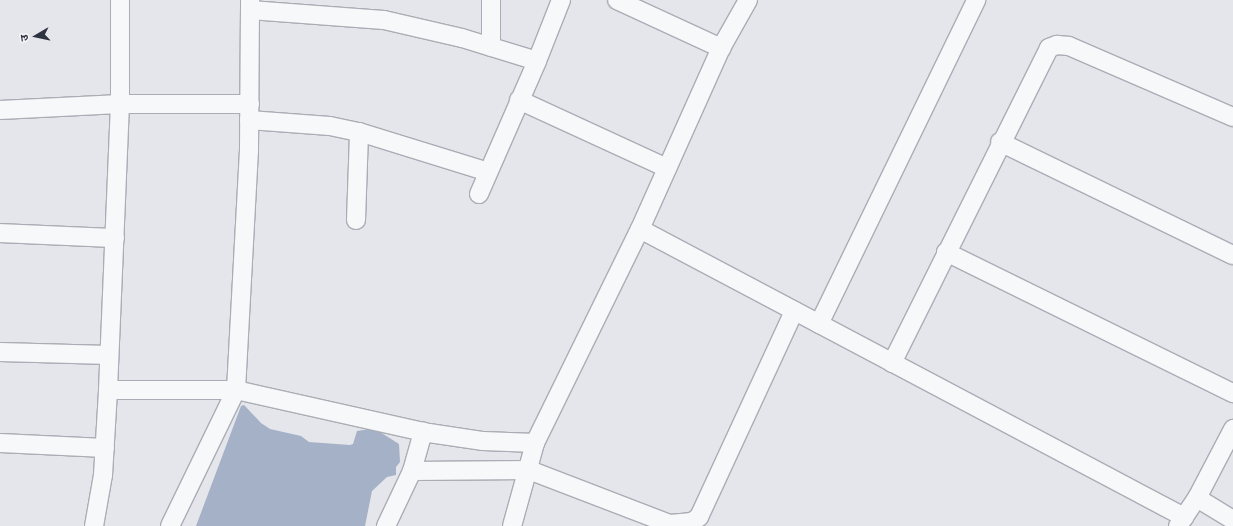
<!DOCTYPE html>
<html>
<head>
<meta charset="utf-8">
<style>
  body { margin:0 }
  #map { position:relative; width:1233px; height:526px; overflow:hidden; background:#e5e6eb; font-family:Mulish,"Noto Sans Devanagari",sans-serif }
  div>[style] { position:absolute }
  [style*='--x'] { left:calc(var(--x)*1px); top:calc(var(--y)*1px); width:calc(var(--w)*1px); rotate:calc(var(--a)*1deg) }
  .water>* { inset:0; background:#a4b1c7 }
  .roads { filter:drop-shadow(1px 0 #aaadb5) drop-shadow(-1px 0 #aaadb5) drop-shadow(0 1px #aaadb5) drop-shadow(0 -1px #aaadb5) }
  .minor>* { height:18px; margin:-9px; padding:0 9px; transform-origin:9px; border-radius:9px; background:#f7f8fa }
  span { translate:-50% -50%; white-space:nowrap; text-align:center; line-height:1.15; -webkit-text-stroke:3px #f4f6f8; paint-order:stroke }
  .north { position:absolute; left:16px; top:16px; width:40px; height:40px; -webkit-text-stroke:3px #f4f6f8; paint-order:stroke; rotate:261deg; font-size:11px; font-weight:700; line-height:16px; text-align:center; color:#2e3342 }
  .north::after { content:''; display:block; margin:auto; width:14px; height:18px; background:#2e3342; clip-path:polygon(50% 0,100% 100%,50% 72%,0 100%) }
</style>
</head>
<body>
<div id="map">
  <div class="water">
    <div style="clip-path:polygon(244px 405px,261px 423px,270px 429px,301px 436px,309px 442px,350px 445px,353px 444px,357px 431px,370px 429px,380px 432px,399px 444px,400px 462px,396px 467px,396px 475px,387px 477px,372px 491px,365px 526px,196px 526px,241px 406px)"></div>
  </div>
  <div class="roads">
    <div class="minor">
      <div style="--x:617;--y:0;--w:115;--a:24.8"></div>
      <div style="--x:250;--y:10;--w:134;--a:4.3"></div>
      <div style="--x:384;--y:20;--w:80;--a:13"></div>
      <div style="--x:462;--y:38;--w:78;--a:17"></div>
      <div style="--x:537;--y:61;--w:66;--a:-68.5"></div>
      <div style="--x:491;--y:47;--w:47;--a:-90"></div>
      <div style="--x:519;--y:100;--w:163;--a:24.7"></div>
      <div style="--x:0;--y:110;--w:120;--a:-2.9"></div>
      <div style="--x:120;--y:104;--w:130;--a:0"></div>
      <div style="--x:249;--y:120;--w:81;--a:4.2"></div>
      <div style="--x:330;--y:126;--w:30;--a:12"></div>
      <div style="--x:359;--y:132;--w:135;--a:17.2"></div>
      <div style="--x:1000;--y:142;--w:259;--a:25.9"></div>
      <div style="--x:479;--y:194;--w:145;--a:-66.4"></div>
      <div style="--x:356;--y:220;--w:88;--a:-88"></div>
      <div style="--x:640;--y:229;--w:616;--a:27.9"></div>
      <div style="--x:0;--y:233;--w:115;--a:2.5"></div>
      <div style="--x:946;--y:252;--w:320;--a:26.2"></div>
      <div style="--x:819;--y:324;--w:360;--a:-64.1"></div>
      <div style="--x:0;--y:352;--w:109;--a:1.6"></div>
      <div style="--x:892;--y:363;--w:352;--a:-63.5"></div>
      <div style="--x:1049;--y:48;--w:9;--a:-21"></div>
      <div style="--x:1057;--y:45;--w:12;--a:5"></div>
      <div style="--x:1069;--y:46;--w:179;--a:23.4"></div>
      <div style="--x:108;--y:390;--w:128;--a:0"></div>
      <div style="--x:236;--y:390;--w:198;--a:12.6"></div>
      <div style="--x:429;--y:433;--w:55;--a:8.4"></div>
      <div style="--x:483;--y:441;--w:52;--a:2.2"></div>
      <div style="--x:0;--y:443;--w:105;--a:2.7"></div>
      <div style="--x:412;--y:471;--w:117;--a:-0.5"></div>
      <div style="--x:529;--y:470;--w:151;--a:21"></div>
      <div style="--x:670;--y:524;--w:22;--a:-5"></div>
      <div style="--x:692;--y:522;--w:9;--a:-36"></div>
      <div style="--x:699;--y:517;--w:227;--a:-65.2"></div>
      <div style="--x:1197;--y:498;--w:42;--a:31.4"></div>
      <div style="--x:94;--y:526;--w:52;--a:-80"></div>
      <div style="--x:103;--y:475;--w:85;--a:-86.6"></div>
      <div style="--x:108;--y:390;--w:286;--a:-87.6"></div>
      <div style="--x:120;--y:104;--w:104;--a:-90"></div>
      <div style="--x:170;--y:526;--w:151;--a:-64.1"></div>
      <div style="--x:236;--y:390;--w:240;--a:-86.9"></div>
      <div style="--x:249;--y:150;--w:150;--a:-89.6"></div>
      <div style="--x:386;--y:526;--w:61;--a:-64.7"></div>
      <div style="--x:412;--y:471;--w:41;--a:-74.2"></div>
      <div style="--x:512;--y:526;--w:86;--a:-74.5"></div>
      <div style="--x:535;--y:443;--w:238;--a:-63.9"></div>
      <div style="--x:640;--y:229;--w:198;--a:-65.9"></div>
      <div style="--x:721;--y:48;--w:55;--a:-60.6"></div>
      <div style="--x:1178;--y:526;--w:34;--a:-56"></div>
      <div style="--x:1197;--y:498;--w:78;--a:-62.4"></div>
    </div>
  </div>
  <div class="north">उ</div>
</div>
</body>
</html>
